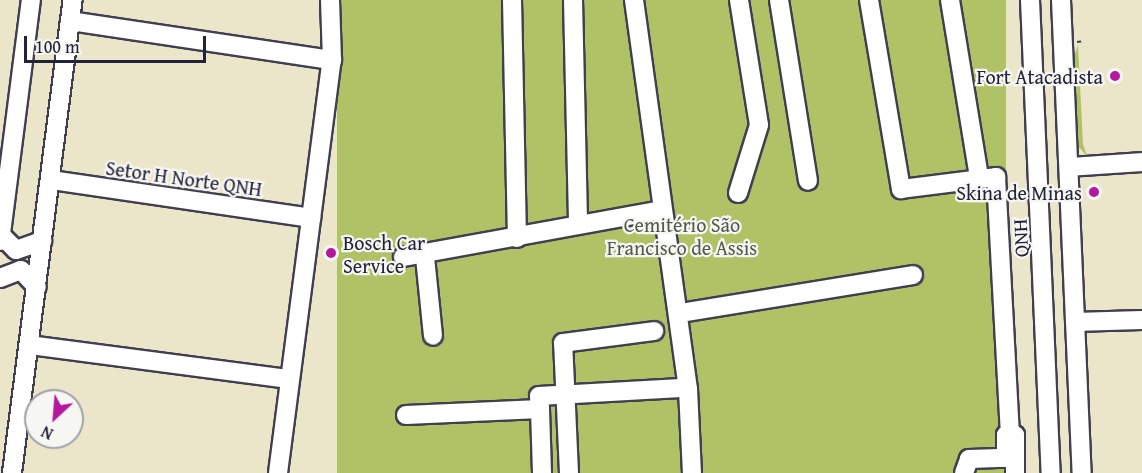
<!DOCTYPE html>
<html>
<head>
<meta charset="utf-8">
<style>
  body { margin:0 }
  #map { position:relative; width:1142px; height:473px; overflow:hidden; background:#ebe6c9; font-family:"Gentium Book Plus",serif }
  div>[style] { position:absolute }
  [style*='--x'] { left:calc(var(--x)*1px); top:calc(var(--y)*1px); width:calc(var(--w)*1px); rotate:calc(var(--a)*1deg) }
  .green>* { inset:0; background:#afc266; transform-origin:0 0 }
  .path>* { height:2px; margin-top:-1px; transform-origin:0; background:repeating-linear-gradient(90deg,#403f50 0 4.5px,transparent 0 9px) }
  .roads { filter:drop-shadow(2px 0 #403f50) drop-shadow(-2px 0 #403f50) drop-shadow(0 2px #403f50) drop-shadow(0 -2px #403f50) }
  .minor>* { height:18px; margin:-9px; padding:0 9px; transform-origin:9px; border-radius:9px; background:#fff }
  .dots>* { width:16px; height:16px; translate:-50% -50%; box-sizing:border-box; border:3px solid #f6f6f2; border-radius:50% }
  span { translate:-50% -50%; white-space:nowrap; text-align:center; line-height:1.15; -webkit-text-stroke:4.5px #f6f6f2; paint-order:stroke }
  .poi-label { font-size:20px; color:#22223b }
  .right { translate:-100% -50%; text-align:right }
  .left { translate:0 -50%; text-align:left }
  .street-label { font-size:20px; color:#22223b }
  .park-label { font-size:20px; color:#535a4a }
  .north { position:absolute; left:24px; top:389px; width:60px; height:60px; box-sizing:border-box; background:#f6f6f2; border:2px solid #a1a1a9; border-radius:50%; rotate:206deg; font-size:16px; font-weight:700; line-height:24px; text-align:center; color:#22223b }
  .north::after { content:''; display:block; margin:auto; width:21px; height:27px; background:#b5179e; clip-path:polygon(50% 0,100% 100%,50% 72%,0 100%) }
  .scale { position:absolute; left:24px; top:36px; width:182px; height:27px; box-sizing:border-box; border:3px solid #22223b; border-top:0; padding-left:8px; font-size:18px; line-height:21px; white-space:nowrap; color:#22223b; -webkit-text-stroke:4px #f6f6f2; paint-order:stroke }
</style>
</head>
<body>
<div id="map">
  <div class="green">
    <div style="left:337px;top:0;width:669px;height:473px"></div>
    <div style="clip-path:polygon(1078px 45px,1083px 144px,1087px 156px,1077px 145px,1073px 60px)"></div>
  </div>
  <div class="path">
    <div style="--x:1077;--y:42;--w:7;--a:-8"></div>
  </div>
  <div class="roads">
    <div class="minor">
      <div style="--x:512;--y:0;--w:238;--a:88.8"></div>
      <div style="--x:573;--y:0;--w:223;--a:88.7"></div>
      <div style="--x:634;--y:0;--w:393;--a:82.1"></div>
      <div style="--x:688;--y:389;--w:84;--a:87.3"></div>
      <div style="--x:779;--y:0;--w:183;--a:80.9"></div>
      <div style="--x:869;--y:0;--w:192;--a:80.4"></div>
      <div style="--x:901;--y:189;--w:96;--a:-7.2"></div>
      <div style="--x:996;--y:177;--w:258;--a:86.9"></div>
      <div style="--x:950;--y:0;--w:180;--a:80.7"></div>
      <div style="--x:1030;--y:0;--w:473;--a:87.5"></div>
      <div style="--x:1061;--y:0;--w:473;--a:87.5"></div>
      <div style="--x:70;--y:21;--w:265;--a:8.5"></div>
      <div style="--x:1069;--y:167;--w:73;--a:-3.9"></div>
      <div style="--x:51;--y:180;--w:263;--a:8.3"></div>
      <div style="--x:738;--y:193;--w:71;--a:-72.8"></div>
      <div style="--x:759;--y:125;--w:127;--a:-99.1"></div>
      <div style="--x:1;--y:235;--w:21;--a:45"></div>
      <div style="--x:16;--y:250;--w:28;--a:-19"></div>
      <div style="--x:0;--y:241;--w:243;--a:-82.7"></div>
      <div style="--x:403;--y:257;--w:258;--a:-10.3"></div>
      <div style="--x:425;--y:257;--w:79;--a:84.2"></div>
      <div style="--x:0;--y:278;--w:22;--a:-21"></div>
      <div style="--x:21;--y:270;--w:23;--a:47"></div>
      <div style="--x:687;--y:312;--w:229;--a:-9.3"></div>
      <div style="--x:1075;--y:322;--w:67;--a:-1.7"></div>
      <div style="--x:30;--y:345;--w:262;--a:7.5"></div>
      <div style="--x:540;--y:409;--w:64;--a:88.2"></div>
      <div style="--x:406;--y:415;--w:134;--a:-2.6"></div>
      <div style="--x:540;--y:409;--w:13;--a:-94"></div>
      <div style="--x:539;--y:396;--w:142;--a:-3.2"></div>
      <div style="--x:12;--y:473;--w:477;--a:-82.7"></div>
      <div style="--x:278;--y:473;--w:417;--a:-82.6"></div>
      <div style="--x:332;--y:60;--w:60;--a:-91.9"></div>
      <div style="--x:569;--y:473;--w:130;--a:-92.6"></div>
      <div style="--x:563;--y:343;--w:92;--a:-7.5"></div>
      <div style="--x:964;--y:473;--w:15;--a:-70"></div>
      <div style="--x:969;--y:459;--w:37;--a:-2"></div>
      <div style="--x:1006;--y:458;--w:23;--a:-90"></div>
      <div style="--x:1006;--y:435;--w:9;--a:0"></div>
      <div style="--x:1015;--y:435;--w:38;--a:90"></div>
    </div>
  </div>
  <div class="dots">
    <div style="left:1115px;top:76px;background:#b5179e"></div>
    <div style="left:1094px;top:192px;background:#b5179e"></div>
    <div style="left:331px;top:253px;background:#b5179e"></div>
  </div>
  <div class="poi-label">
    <span class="right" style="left:1103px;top:76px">Fort Atacadista</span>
    <span class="right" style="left:1082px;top:192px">Skina de Minas</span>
    <span class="left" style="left:343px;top:254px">Bosch Car<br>Service</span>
  </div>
  <div class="street-label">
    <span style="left:184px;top:178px;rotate:8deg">Setor H Norte QNH</span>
    <span style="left:1020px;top:238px;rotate:-93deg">QNH</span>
  </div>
  <div class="park-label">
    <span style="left:682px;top:236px">Cemitério São<br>Francisco de Assis</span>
  </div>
  <div class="north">N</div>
  <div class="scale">100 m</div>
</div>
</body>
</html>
